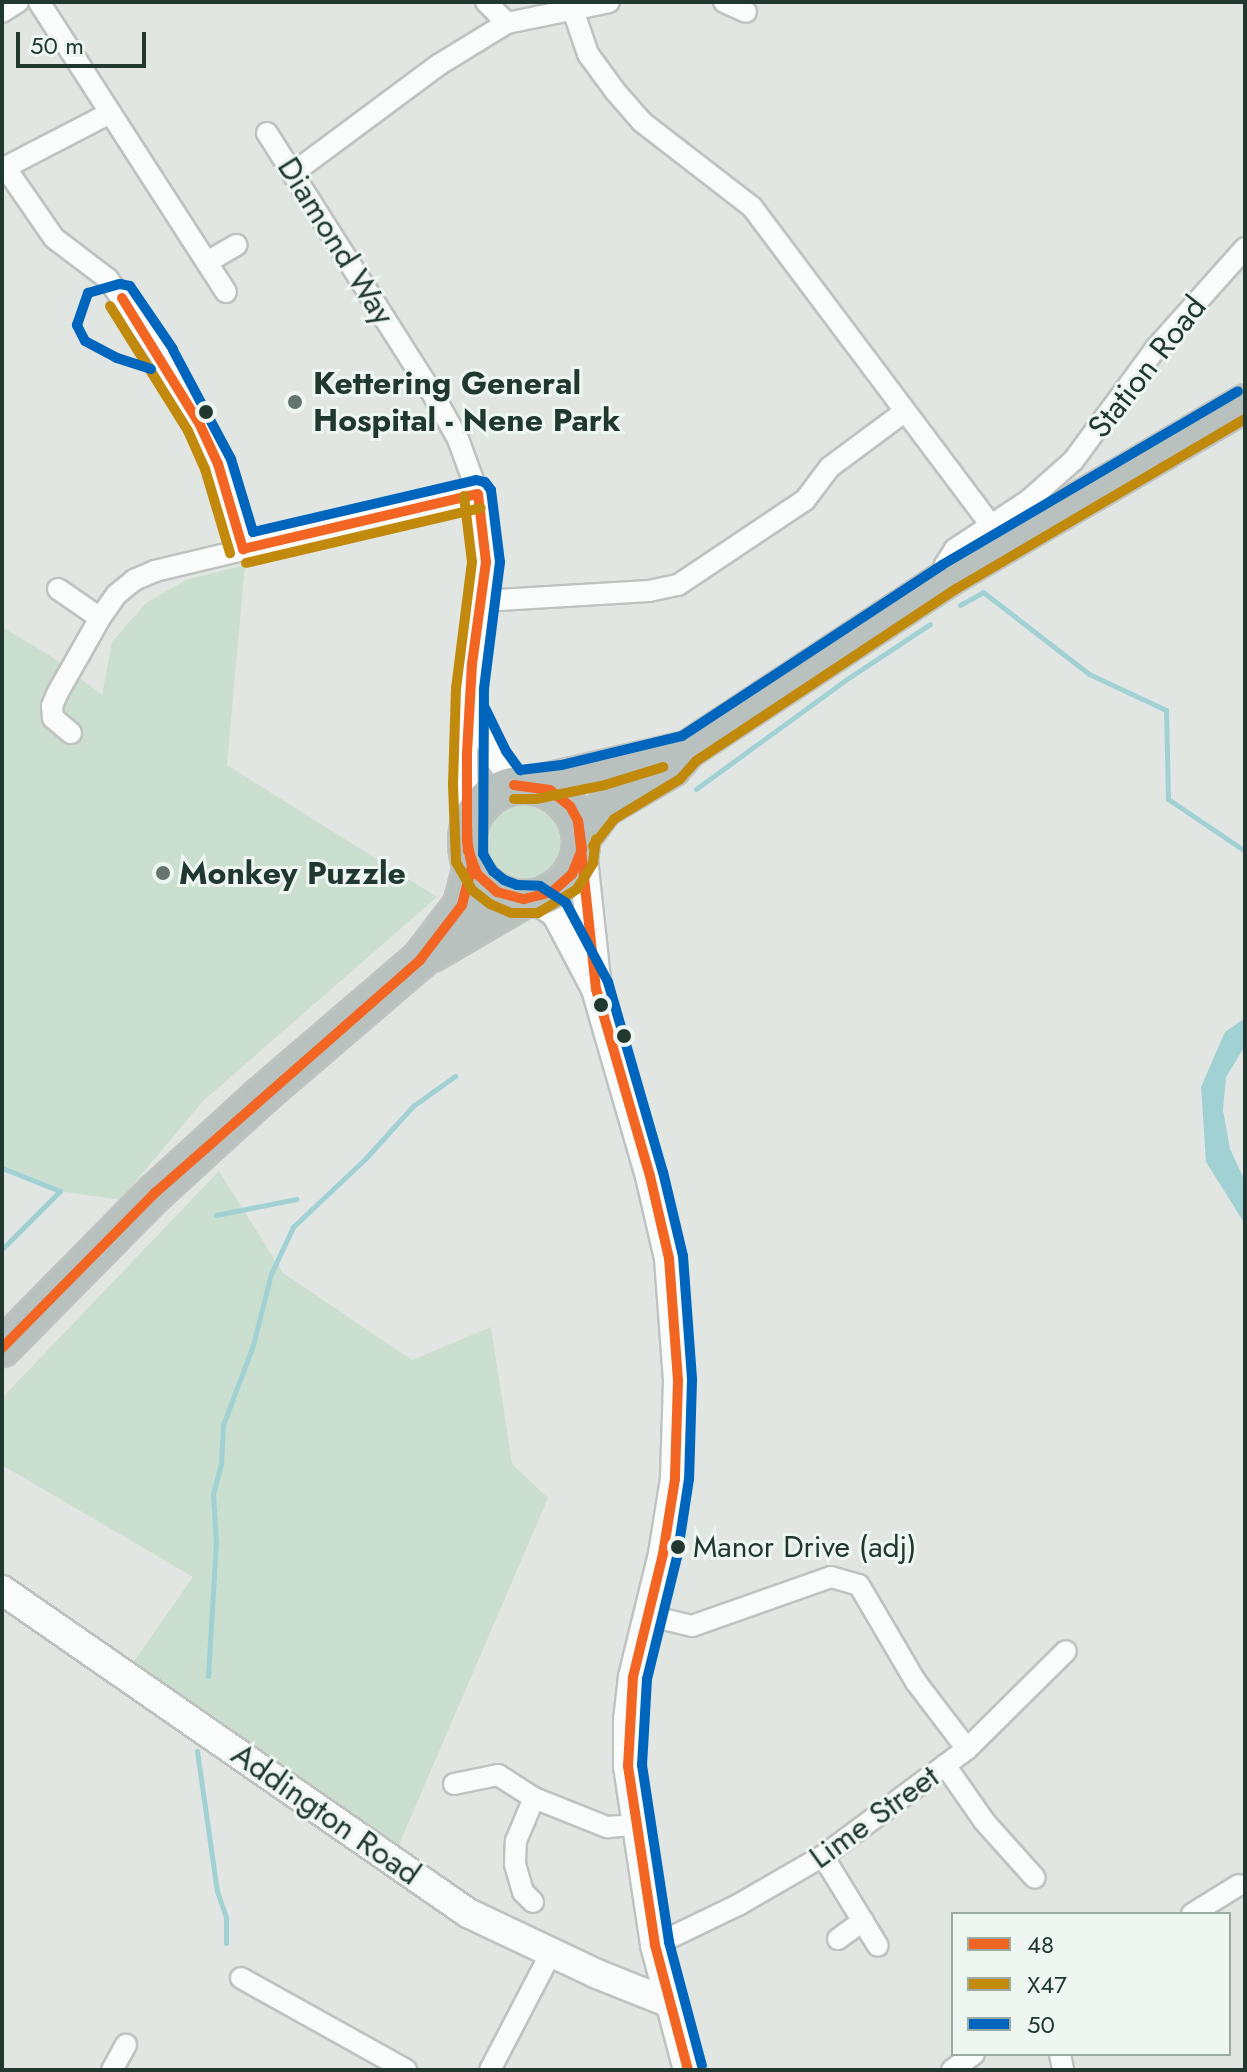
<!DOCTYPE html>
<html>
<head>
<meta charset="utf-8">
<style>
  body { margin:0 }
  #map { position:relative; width:1247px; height:2072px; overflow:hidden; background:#e1e6e3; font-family:Jost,sans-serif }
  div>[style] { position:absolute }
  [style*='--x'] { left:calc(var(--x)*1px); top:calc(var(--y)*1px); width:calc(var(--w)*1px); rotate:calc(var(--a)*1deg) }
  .green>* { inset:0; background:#cadfcf }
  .round { border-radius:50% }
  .water>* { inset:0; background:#a2d1d4 }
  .stream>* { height:5px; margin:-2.5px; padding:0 2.5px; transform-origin:2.5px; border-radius:2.5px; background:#a2d1d4 }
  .roads { filter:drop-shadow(2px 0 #bec3c0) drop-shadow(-2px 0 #bec3c0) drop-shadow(0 2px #bec3c0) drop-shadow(0 -2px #bec3c0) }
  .street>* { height:20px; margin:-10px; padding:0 10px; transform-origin:10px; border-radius:10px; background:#fafbfb }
  .secondary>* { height:28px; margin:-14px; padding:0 14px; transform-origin:14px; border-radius:14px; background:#fafbfb }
  .highway>* { height:36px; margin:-18px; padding:0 18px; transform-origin:18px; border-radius:18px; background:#b9c1be }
  .highway>.ring { margin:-18px; padding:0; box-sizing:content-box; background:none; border:36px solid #b9c1be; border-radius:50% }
  .bus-1>* { height:10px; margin:-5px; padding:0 5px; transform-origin:5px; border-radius:5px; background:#f26522 }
  .bus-2>* { height:10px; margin:-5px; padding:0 5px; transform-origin:5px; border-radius:5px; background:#c18a0c }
  .bus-3>* { height:10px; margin:-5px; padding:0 5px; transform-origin:5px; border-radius:5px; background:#0065bd }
  .dots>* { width:22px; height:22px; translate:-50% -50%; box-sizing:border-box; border:4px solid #eef6f2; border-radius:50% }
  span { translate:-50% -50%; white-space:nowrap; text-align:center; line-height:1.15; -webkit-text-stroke:6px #eef6f2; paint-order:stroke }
  .bus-label { font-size:30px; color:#203830 }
  .left { translate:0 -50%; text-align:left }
  .street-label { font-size:32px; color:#203830 }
  .poi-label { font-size:32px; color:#203830; font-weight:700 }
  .frame { position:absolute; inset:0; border:4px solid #203830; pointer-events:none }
  .legend { position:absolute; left:951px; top:1912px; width:280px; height:144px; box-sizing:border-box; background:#eef6f2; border:2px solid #9caaa4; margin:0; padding:10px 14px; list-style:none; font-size:24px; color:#203830 }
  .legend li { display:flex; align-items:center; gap:16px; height:40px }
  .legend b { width:40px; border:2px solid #9caaa4 }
  .scale { position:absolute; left:16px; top:32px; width:130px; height:36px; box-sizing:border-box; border:4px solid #203830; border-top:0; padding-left:10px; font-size:24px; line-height:28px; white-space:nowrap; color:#203830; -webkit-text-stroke:6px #eef6f2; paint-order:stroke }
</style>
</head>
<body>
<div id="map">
  <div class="green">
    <div style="clip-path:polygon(245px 565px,227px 765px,437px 897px,203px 1101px,120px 1200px,60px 1191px,2px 1168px,2px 627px,49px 655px,102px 695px,112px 642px,146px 603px,186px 580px)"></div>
    <div class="round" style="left:482px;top:798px;width:86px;height:86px"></div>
    <div style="clip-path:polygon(219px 1171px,283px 1273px,412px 1360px,491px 1327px,512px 1464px,548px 1498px,398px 1847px,130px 1667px,193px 1577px,2px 1465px,2px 1398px)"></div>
  </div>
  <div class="water">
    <div style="clip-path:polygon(1245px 1018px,1245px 1046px,1226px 1077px,1223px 1110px,1230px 1149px,1245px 1181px,1245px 1224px,1206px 1162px,1201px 1087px,1225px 1032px)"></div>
  </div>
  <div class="stream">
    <div style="--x:960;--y:605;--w:26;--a:-29"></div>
    <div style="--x:983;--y:592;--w:134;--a:37.7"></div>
    <div style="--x:1089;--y:674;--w:85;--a:25.1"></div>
    <div style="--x:1166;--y:710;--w:89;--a:88.7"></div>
    <div style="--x:1168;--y:799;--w:93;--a:34"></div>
    <div style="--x:696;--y:789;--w:183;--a:-36.1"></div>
    <div style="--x:844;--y:681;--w:103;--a:-33.5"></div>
    <div style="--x:2;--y:1168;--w:62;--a:21.6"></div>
    <div style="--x:60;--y:1191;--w:82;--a:135"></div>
    <div style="--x:216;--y:1215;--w:82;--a:-11.3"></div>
    <div style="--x:208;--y:1676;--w:133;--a:-86.6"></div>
    <div style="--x:216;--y:1543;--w:49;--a:-93.5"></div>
    <div style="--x:213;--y:1494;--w:31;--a:-75"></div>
    <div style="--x:221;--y:1464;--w:39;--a:-87"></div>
    <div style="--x:223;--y:1425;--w:85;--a:-69.4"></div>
    <div style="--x:253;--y:1345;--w:73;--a:-75.8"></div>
    <div style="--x:271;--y:1274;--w:52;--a:-64.9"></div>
    <div style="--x:293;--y:1227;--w:99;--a:-43.4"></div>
    <div style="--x:365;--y:1159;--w:72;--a:-47.8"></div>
    <div style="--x:413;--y:1106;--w:52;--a:-35.5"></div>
    <div style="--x:197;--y:1751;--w:141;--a:81.9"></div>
    <div style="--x:217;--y:1891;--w:28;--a:71"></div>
    <div style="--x:226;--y:1917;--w:26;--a:90"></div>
  </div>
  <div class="roads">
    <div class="street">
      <div style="--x:39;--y:2;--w:345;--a:57.2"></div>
      <div style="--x:486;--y:2;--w:30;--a:45"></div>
      <div style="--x:724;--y:2;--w:24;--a:24"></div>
      <div style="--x:572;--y:7;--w:50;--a:71.2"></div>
      <div style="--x:588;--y:54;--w:46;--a:53.9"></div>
      <div style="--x:615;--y:91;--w:41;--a:48.9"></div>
      <div style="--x:642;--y:122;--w:139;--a:37.7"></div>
      <div style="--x:752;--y:207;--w:400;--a:53.1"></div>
      <div style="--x:2;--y:12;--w:19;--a:-32"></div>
      <div style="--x:267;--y:133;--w:306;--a:57.6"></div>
      <div style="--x:431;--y:391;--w:55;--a:60.6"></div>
      <div style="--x:458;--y:439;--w:59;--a:70"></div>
      <div style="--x:478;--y:494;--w:68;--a:83.3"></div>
      <div style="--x:486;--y:562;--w:103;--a:97.8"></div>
      <div style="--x:472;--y:664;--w:89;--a:93.2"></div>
      <div style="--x:467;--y:753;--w:80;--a:89.3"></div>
      <div style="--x:5;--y:167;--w:86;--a:55.4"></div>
      <div style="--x:54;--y:238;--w:68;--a:37.2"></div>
      <div style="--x:108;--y:279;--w:94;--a:55.8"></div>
      <div style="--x:161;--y:357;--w:121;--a:62"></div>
      <div style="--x:218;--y:464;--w:89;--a:73.6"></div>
      <div style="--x:2;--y:169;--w:122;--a:-27.4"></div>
      <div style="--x:293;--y:173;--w:183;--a:-36.6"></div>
      <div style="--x:440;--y:64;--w:79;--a:-31.5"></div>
      <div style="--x:507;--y:23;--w:104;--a:-11.6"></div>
      <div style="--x:207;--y:262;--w:34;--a:-30"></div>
      <div style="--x:949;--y:577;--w:13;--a:-108"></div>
      <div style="--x:945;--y:565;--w:19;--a:-58"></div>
      <div style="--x:955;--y:549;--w:89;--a:-33.5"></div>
      <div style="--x:1029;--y:500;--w:59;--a:-41.6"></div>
      <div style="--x:1073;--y:461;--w:140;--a:-53.7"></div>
      <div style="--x:1156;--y:348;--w:134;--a:-48.3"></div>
      <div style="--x:58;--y:589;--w:51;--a:34.6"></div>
      <div style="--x:482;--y:601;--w:167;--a:-3.4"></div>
      <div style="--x:649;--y:591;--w:30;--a:-12"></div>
      <div style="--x:678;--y:585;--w:153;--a:-33.8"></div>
      <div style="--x:805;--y:500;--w:41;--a:-52.9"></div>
      <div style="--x:830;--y:467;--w:92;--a:-36.6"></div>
      <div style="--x:471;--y:712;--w:51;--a:63.4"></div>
      <div style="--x:494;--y:758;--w:34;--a:53"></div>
      <div style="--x:71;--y:733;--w:23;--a:-140"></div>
      <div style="--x:53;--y:718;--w:12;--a:-95"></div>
      <div style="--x:52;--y:706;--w:13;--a:-67"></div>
      <div style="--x:57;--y:694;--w:87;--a:-60.5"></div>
      <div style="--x:100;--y:618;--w:29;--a:-55"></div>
      <div style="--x:117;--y:594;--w:22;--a:-39"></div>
      <div style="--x:134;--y:580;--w:23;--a:-23"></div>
      <div style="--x:155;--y:571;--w:332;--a:-13.4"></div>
      <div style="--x:646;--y:1615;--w:47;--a:13.4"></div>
      <div style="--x:692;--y:1626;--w:147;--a:-19.4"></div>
      <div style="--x:831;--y:1577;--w:29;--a:16"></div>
      <div style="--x:859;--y:1585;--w:113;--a:59.6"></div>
      <div style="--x:916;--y:1682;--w:84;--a:52.7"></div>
      <div style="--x:945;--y:1765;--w:68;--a:55.1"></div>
      <div style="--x:984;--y:1821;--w:76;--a:48.2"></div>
      <div style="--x:454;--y:1784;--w:45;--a:-11.6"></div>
      <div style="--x:498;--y:1775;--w:43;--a:32.6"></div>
      <div style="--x:534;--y:1798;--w:79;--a:21.7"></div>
      <div style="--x:607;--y:1827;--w:27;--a:-4"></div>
      <div style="--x:823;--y:1856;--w:105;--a:58.6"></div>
      <div style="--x:533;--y:1902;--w:14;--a:-135"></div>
      <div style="--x:523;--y:1892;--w:29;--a:-106"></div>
      <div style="--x:515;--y:1864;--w:23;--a:-88"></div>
      <div style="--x:516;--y:1841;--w:47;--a:-67.3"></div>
      <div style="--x:1192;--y:1914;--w:55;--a:-31.7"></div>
      <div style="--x:838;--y:1939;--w:31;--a:-36"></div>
      <div style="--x:655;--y:1945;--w:92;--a:-25.7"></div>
      <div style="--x:738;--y:1905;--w:98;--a:-30"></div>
      <div style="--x:823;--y:1856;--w:179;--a:-36.6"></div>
      <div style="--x:967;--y:1749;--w:139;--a:-44.7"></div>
      <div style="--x:241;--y:1978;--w:189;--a:29.1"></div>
      <div style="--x:1060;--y:2054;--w:16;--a:79"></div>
      <div style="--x:112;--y:2070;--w:29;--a:-61"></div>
      <div style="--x:490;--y:2070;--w:132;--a:-62.5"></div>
      <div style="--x:952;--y:2070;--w:27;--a:-36"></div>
    </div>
    <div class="secondary">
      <div style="--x:582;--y:849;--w:133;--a:83.9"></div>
      <div style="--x:535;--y:899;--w:25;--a:34"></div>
      <div style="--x:556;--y:913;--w:86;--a:62.2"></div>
      <div style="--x:596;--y:989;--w:195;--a:73.9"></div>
      <div style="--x:650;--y:1176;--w:84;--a:77"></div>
      <div style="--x:669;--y:1258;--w:123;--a:85.8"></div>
      <div style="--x:678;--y:1381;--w:98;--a:91.8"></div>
      <div style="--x:675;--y:1479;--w:76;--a:99.1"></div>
      <div style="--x:663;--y:1554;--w:127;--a:103.7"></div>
      <div style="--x:633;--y:1677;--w:43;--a:96.6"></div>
      <div style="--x:628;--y:1720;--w:46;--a:90"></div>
      <div style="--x:628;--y:1766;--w:181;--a:81.4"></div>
      <div style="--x:655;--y:1945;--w:129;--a:75.2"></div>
      <div style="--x:2;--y:1590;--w:567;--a:34.73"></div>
      <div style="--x:468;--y:1913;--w:143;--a:25.3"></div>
      <div style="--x:597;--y:1974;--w:79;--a:21.7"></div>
    </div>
    <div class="highway">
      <div class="ring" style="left:467px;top:785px;width:78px;height:78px"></div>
      <div style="--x:533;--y:785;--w:153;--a:-12.9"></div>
      <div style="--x:582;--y:838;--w:37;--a:-54"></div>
      <div style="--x:604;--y:808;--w:79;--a:-30.5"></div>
      <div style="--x:672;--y:768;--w:23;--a:-50"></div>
      <div style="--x:687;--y:750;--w:314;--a:-33.4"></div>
      <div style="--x:949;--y:577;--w:343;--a:-30.4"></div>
      <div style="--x:432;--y:953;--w:107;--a:-30.4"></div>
      <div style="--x:2;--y:1348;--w:218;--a:-45.4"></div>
      <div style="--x:155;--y:1193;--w:142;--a:-42.4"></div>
      <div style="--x:260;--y:1097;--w:211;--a:-40.6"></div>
      <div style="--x:420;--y:960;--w:69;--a:-52.6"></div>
      <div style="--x:462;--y:905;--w:40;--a:-75.6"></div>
    </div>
  </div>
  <div class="bus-1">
    <div style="--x:122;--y:298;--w:149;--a:58.4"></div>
    <div style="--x:200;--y:425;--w:43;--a:65.2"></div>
    <div style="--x:218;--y:464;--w:89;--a:73.6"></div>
    <div style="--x:243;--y:549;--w:241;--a:-13.2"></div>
    <div style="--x:514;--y:785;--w:36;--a:8"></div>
    <div style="--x:550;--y:790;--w:26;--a:39"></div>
    <div style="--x:570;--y:806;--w:17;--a:62"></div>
    <div style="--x:578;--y:821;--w:169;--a:83.9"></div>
    <div style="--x:596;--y:989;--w:195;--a:73.9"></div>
    <div style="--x:650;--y:1176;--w:84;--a:77"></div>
    <div style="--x:669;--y:1258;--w:123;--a:85.8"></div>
    <div style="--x:678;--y:1381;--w:98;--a:91.8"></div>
    <div style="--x:675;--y:1479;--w:76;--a:99.1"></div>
    <div style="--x:663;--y:1554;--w:127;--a:103.7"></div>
    <div style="--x:633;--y:1677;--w:89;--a:93.2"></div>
    <div style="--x:628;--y:1766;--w:181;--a:81.4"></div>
    <div style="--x:655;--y:1945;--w:129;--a:75.2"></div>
    <div style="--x:467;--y:825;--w:25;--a:88"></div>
    <div style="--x:468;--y:850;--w:26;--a:69"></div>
    <div style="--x:477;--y:874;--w:27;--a:42"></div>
    <div style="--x:497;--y:892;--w:28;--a:15"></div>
    <div style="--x:524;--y:899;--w:29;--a:-14"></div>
    <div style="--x:552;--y:892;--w:27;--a:-42"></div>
    <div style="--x:572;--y:874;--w:27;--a:-68"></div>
    <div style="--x:582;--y:849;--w:28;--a:-98"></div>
    <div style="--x:2;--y:1348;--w:218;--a:-45.4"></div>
    <div style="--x:155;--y:1193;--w:353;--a:-41.3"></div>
    <div style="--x:420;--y:960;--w:69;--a:-52.6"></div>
    <div style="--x:462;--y:905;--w:40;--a:-75.6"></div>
    <div style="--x:472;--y:866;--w:25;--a:-101"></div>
    <div style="--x:467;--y:841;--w:88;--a:-90"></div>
    <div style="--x:467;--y:753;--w:89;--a:-86.8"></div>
    <div style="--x:472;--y:664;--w:103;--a:-82.2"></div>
    <div style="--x:486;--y:562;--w:68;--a:-96.7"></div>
  </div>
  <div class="bus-2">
    <div style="--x:110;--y:306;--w:147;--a:58"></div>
    <div style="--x:188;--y:431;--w:42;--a:65.9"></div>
    <div style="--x:205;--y:469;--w:88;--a:73.4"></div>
    <div style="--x:464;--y:496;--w:66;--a:83.1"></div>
    <div style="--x:472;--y:562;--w:127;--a:97.2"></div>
    <div style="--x:456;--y:688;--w:98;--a:91.8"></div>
    <div style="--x:453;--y:786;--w:76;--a:87.7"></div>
    <div style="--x:456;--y:862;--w:32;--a:60"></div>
    <div style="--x:472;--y:890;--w:23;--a:38"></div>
    <div style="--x:490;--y:904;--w:23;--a:23"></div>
    <div style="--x:511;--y:913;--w:27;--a:0"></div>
    <div style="--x:538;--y:913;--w:46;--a:-31.6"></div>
    <div style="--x:577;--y:889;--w:31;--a:-58"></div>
    <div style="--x:593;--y:863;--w:24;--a:-83"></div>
    <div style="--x:246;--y:563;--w:241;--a:-13.2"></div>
    <div style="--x:514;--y:799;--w:22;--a:0"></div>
    <div style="--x:536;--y:799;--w:70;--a:-11.5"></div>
    <div style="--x:605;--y:785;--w:61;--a:-17.2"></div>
    <div style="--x:593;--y:846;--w:34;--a:-52"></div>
    <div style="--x:614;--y:819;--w:77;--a:-31.2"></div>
    <div style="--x:680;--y:779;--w:24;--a:-48"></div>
    <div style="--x:696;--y:761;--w:312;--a:-33.5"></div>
    <div style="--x:956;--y:589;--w:335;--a:-30.5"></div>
  </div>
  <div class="bus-3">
    <div style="--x:173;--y:350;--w:123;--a:62"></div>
    <div style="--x:231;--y:459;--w:76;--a:73.2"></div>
    <div style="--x:253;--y:532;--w:229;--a:-13.1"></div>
    <div style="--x:476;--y:480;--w:9;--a:13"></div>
    <div style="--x:485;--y:482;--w:10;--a:53"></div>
    <div style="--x:491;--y:490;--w:73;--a:82.9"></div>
    <div style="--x:500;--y:562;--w:128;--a:97.2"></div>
    <div style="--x:484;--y:689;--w:165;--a:90.3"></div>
    <div style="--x:483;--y:854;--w:20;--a:60"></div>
    <div style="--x:493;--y:871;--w:14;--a:39"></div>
    <div style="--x:504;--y:880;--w:14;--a:21"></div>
    <div style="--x:517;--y:885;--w:23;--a:2"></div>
    <div style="--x:540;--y:886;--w:31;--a:33"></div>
    <div style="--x:566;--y:903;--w:89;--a:62"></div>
    <div style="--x:608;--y:982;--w:198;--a:73.9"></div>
    <div style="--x:663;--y:1172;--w:86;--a:76.6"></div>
    <div style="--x:683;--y:1256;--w:124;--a:85.8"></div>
    <div style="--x:692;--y:1380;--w:99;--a:91.7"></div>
    <div style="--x:689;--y:1479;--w:79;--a:98.7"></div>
    <div style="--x:677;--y:1557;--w:126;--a:103.8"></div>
    <div style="--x:647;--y:1679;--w:86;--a:93.3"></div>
    <div style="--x:642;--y:1765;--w:179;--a:81.3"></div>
    <div style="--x:669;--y:1942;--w:128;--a:75.1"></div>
    <div style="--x:151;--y:369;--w:36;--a:-162"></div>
    <div style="--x:117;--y:358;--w:36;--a:-152"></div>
    <div style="--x:85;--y:341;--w:18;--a:-117"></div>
    <div style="--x:77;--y:325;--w:34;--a:-71"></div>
    <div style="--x:88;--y:293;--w:33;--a:-16"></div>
    <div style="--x:120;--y:284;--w:10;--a:11"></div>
    <div style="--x:130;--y:286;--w:76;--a:55.7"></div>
    <div style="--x:484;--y:706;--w:50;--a:63.9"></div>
    <div style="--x:506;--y:751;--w:24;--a:54"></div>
    <div style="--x:520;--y:770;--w:42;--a:-6.8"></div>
    <div style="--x:562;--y:765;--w:123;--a:-13.6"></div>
    <div style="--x:682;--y:736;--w:311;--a:-33.3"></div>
    <div style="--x:942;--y:565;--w:343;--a:-30.4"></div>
  </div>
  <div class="dots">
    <div style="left:295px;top:402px;background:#64756f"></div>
    <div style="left:206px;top:412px;background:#203830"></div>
    <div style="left:163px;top:873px;background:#64756f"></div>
    <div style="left:601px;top:1005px;background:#203830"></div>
    <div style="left:624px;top:1036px;background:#203830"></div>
    <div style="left:678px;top:1547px;background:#203830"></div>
  </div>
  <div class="bus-label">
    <span class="left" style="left:693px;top:1547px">Manor Drive (adj)</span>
  </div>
  <div class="street-label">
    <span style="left:336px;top:241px;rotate:58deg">Diamond Way</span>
    <span style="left:1147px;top:367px;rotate:-52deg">Station Road</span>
    <span style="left:326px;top:1814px;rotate:35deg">Addington Road</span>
    <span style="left:874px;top:1817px;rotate:-36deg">Lime Street</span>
  </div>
  <div class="poi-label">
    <span class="left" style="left:313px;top:402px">Kettering General<br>Hospital - Nene Park</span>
    <span class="left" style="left:179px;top:873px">Monkey Puzzle</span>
  </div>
  <div class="frame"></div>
  <ul class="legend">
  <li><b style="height:10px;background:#f26522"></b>48</li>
  <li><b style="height:10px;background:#c18a0c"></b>X47</li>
  <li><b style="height:10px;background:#0065bd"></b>50</li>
  </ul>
  <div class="scale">50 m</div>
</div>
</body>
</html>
